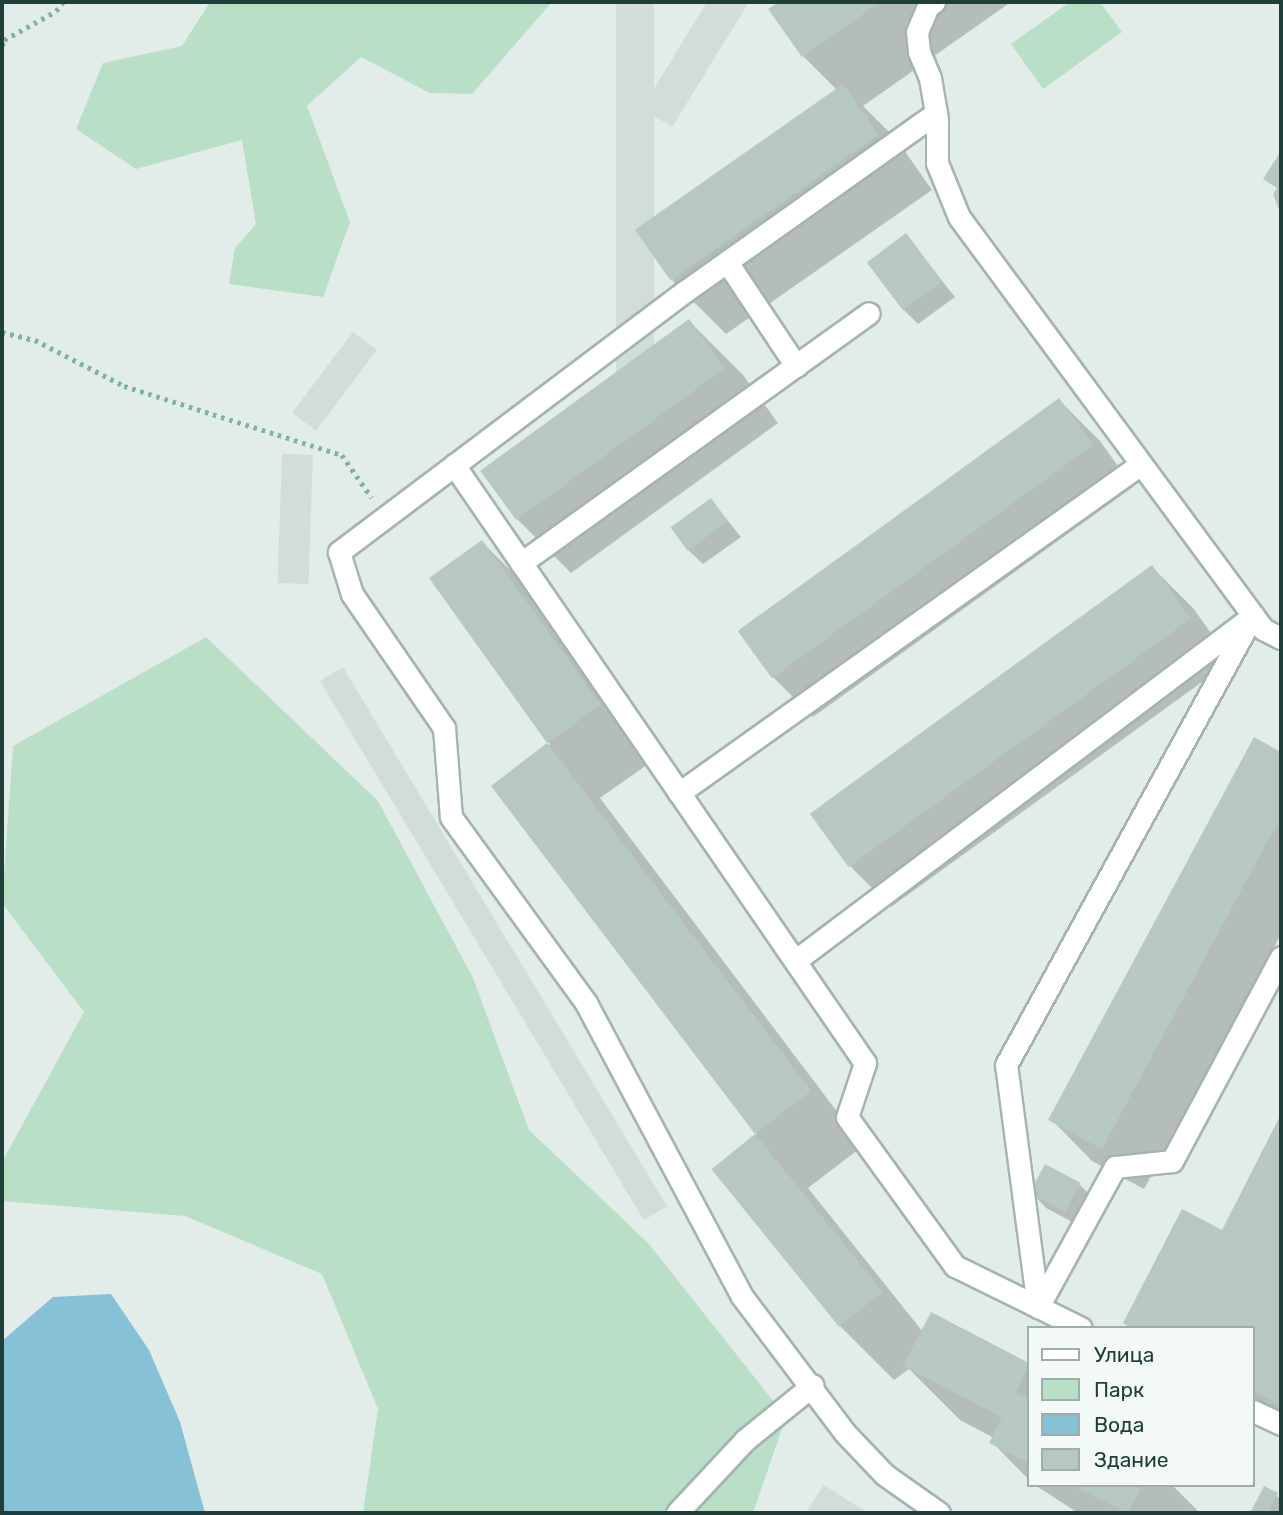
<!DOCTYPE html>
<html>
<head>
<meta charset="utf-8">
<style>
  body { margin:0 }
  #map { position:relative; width:1283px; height:1515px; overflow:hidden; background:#e2ede9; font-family:Rubik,sans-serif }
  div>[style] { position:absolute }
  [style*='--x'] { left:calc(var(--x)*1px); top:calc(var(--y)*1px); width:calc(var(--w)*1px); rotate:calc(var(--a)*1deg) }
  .built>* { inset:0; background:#d0ddd8; transform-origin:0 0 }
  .green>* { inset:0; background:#b9dfc7 }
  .water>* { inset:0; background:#86c1d5 }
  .shadow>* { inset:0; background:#0003 }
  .building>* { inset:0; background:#b7c8c2; transform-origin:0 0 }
  .path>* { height:4.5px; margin-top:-2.25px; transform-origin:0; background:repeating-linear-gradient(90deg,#80b2a7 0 3.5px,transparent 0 8.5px) }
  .roads { filter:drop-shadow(2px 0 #a4b5b1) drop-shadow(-2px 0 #a4b5b1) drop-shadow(0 2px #a4b5b1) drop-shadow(0 -2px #a4b5b1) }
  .minor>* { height:21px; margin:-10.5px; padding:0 10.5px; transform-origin:10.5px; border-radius:10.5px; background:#fff }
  span { translate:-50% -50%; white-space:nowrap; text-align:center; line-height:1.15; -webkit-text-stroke:5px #f2f9f6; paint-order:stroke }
  .frame { position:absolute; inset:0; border:4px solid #213f3a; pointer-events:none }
  .legend { position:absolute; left:1027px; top:1326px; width:228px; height:161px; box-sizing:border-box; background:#f2f9f6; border:2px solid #9eafab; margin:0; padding:9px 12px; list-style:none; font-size:21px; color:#213f3a }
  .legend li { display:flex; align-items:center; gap:14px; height:35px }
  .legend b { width:35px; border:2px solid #9eafab }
</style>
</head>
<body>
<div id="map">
  <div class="built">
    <div style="left:616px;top:2px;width:38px;height:392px"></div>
    <div style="clip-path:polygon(707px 2px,749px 2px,672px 127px,642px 108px)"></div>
    <div style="left:353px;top:332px;width:30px;height:101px;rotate:37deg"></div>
    <div style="left:282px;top:454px;width:31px;height:129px;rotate:2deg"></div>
    <div style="left:343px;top:667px;width:629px;height:27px;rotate:59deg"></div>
    <div style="clip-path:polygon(824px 1485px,868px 1513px,815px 1513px,808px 1509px)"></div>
  </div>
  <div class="green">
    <div style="clip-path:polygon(210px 2px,552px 2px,472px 94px,430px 93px,361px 57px,307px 106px,350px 222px,323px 297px,229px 284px,235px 248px,256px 224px,242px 140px,136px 169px,76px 129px,103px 63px,182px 46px)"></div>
    <div style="clip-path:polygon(1070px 2px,1100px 2px,1122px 32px,1043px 89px,1011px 44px)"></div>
    <div style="clip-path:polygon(206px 637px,378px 801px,473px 978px,529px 1130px,648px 1243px,786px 1417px,753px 1513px,363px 1513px,378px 1409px,322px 1274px,185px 1216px,2px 1201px,2px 1162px,84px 1012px,2px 903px,13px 746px)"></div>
  </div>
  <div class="water">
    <div style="clip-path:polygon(111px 1294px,149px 1350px,180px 1422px,205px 1513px,2px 1513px,2px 1341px,53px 1297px)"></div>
  </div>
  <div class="shadow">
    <div style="clip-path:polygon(782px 2px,1011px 2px,863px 106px,897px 140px,932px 190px,726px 334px,672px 280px,837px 90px,803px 56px,771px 10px)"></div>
    <div style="clip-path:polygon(906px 236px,955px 297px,918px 324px,903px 309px)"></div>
    <div style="clip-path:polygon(689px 321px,743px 375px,778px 423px,571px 573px,517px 519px)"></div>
    <div style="clip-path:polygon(1059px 400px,1100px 441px,1133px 487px,813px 717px,772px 676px,739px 630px)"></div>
    <div style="clip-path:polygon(711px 500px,741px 537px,703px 564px,688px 550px)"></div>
    <div style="clip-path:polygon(482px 542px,536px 596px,654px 760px,600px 798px,863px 1146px,808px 1188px,923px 1332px,932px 1314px,1029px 1365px,1029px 1480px,992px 1442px,994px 1438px,960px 1420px,909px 1369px,894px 1380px,840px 1326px,714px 1168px,757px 1134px,494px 786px,550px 744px,431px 579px)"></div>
    <div style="clip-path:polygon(1152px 567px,1193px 608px,1231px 661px,891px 907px,850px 866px)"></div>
    <div style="clip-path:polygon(1255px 740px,1281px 754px,1281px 934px,1144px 1189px,1092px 1161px,1051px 1119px)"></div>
    <div style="clip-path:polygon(1281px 1117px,1281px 1417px,1253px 1403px,1253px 1328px,1130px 1328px,1125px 1323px,1229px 1236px,1224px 1230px)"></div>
    <div style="clip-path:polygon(1079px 1184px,1094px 1199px,1080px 1226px,1046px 1208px,1032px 1193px)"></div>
    <div style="clip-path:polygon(1035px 1485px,1172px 1485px,1200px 1513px,1078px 1513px)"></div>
    <div style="clip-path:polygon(1264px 1488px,1281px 1499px,1281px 1513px,1252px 1513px)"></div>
  </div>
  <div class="building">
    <div style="clip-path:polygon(779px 2px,880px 2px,802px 57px,768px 9px)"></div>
    <div style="left:843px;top:84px;width:62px;height:254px;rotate:55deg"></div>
    <div style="clip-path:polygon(1281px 151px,1281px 215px,1273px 194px,1277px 188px,1263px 179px)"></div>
    <div style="left:906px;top:233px;width:60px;height:49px;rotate:53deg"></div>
    <div style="left:689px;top:319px;width:61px;height:258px;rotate:54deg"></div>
    <div style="left:1059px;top:398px;width:58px;height:397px;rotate:54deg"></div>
    <div style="left:711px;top:498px;width:29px;height:50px;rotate:54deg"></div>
    <div style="clip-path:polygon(482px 540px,601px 705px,547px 743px,811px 1091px,755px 1134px,491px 786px,547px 743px,429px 578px)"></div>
    <div style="left:1152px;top:565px;width:66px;height:423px;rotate:54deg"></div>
    <div style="clip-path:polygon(1254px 737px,1281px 752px,1281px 816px,1102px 1149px,1048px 1120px)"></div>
    <div style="clip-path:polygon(1281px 1114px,1280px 1260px,1281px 1405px,1253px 1390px,1253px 1328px,1132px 1328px,1123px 1323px,1182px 1209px,1222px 1230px)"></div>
    <div style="left:755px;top:1134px;width:203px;height:56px;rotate:51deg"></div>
    <div style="left:1045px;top:1164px;width:40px;height:33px;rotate:28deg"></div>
    <div style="clip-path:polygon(931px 1312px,1029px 1363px,1016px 1393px,1029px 1399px,1029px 1463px,989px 1443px,1002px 1417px,903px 1366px)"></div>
    <div style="clip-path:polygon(1072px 1485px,1142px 1485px,1128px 1513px)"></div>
    <div style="clip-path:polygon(1264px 1486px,1278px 1493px,1268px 1513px,1250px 1513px)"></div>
  </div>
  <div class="path">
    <div style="--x:2;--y:46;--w:6;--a:-72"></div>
    <div style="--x:4;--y:40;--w:60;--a:-29.1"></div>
    <div style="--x:56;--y:11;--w:11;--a:-52"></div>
    <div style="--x:2;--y:332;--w:34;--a:14"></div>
    <div style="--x:35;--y:340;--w:100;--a:27.3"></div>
    <div style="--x:124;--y:386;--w:229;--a:17.6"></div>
    <div style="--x:342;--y:455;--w:52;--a:55.1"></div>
  </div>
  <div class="roads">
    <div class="minor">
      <div style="--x:934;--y:2;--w:7;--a:146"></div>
      <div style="--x:928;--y:6;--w:28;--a:113"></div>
      <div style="--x:917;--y:32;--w:20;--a:84"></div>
      <div style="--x:919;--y:52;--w:28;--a:67"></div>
      <div style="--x:930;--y:78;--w:42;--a:80.3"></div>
      <div style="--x:937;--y:119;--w:44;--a:90"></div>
      <div style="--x:937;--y:163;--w:58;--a:67.8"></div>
      <div style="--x:959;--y:217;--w:512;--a:53.58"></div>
      <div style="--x:1263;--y:629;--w:20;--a:27"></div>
      <div style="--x:936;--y:113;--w:309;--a:144.6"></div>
      <div style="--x:684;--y:292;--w:432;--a:143"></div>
      <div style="--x:339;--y:552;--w:44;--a:72.8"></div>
      <div style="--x:352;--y:594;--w:163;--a:55.5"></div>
      <div style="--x:444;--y:728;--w:89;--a:85.5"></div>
      <div style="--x:451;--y:817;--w:230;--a:54"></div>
      <div style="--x:586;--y:1003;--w:331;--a:62"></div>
      <div style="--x:741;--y:1295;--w:173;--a:53"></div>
      <div style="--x:845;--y:1433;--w:58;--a:46.4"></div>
      <div style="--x:885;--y:1475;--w:66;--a:35.1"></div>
      <div style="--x:727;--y:262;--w:125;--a:56.4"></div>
      <div style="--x:454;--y:465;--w:726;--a:55.5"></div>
      <div style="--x:865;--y:1063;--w:57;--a:108.4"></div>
      <div style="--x:847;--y:1117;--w:184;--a:54.1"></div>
      <div style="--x:955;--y:1266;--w:140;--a:26.2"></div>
      <div style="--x:521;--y:563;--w:428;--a:-35.7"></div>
      <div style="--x:679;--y:793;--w:567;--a:-35.46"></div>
      <div style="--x:795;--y:961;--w:565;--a:-37.01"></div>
      <div style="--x:1038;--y:1307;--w:244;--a:-97.5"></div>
      <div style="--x:1006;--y:1065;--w:513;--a:-61.24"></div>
      <div style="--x:1038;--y:1307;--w:160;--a:-61.2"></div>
      <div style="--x:1115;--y:1167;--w:57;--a:-6"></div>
      <div style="--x:1172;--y:1161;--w:231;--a:-61.9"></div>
      <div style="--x:1253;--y:1411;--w:31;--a:25"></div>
      <div style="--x:677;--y:1513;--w:100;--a:-47"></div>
      <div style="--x:745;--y:1440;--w:87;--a:-39"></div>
    </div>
  </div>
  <div class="frame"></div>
  <ul class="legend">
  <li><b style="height:9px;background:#fff"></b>Улица</li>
  <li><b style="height:19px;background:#b9dfc7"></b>Парк</li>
  <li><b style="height:19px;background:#86c1d5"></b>Вода</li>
  <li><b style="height:19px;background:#b7c8c2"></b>Здание</li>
  </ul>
</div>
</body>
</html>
